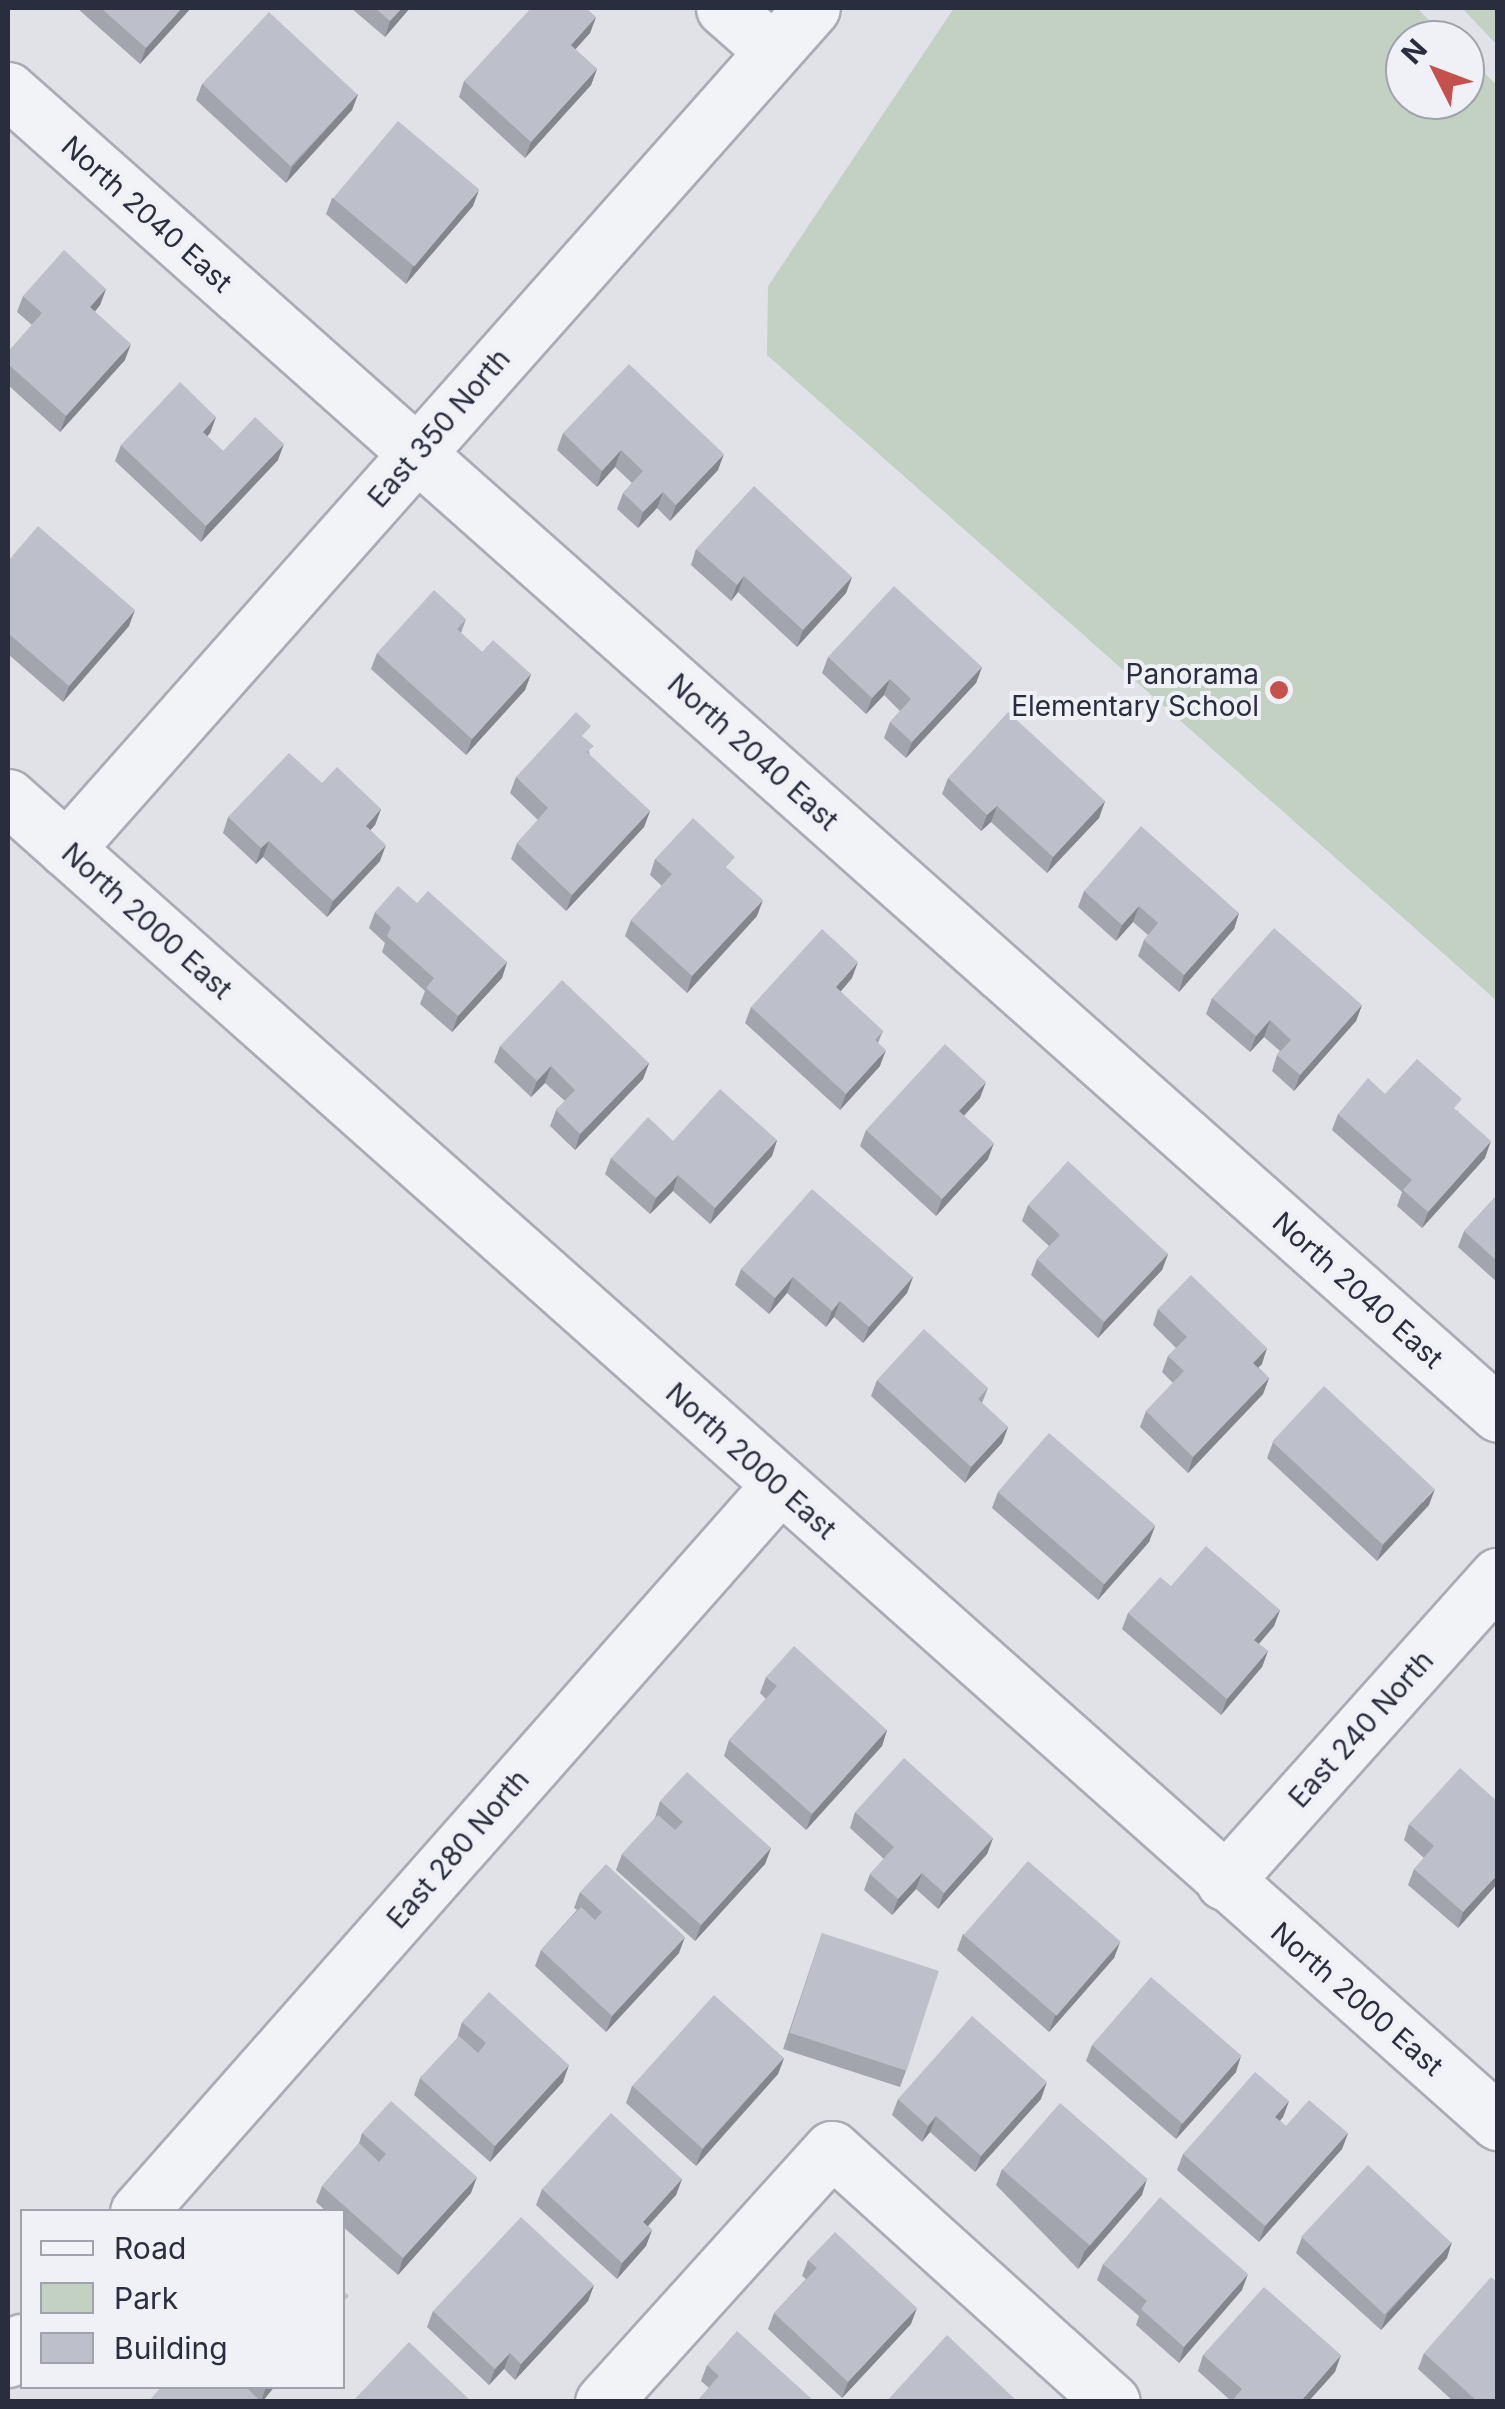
<!DOCTYPE html>
<html>
<head>
<meta charset="utf-8">
<style>
  body { margin:0 }
  #map { position:relative; width:1505px; height:2409px; overflow:hidden; background:#e0e2e8; font-family:Inter,sans-serif }
  div>[style] { position:absolute }
  [style*='--x'] { left:calc(var(--x)*1px); top:calc(var(--y)*1px); width:calc(var(--w)*1px); rotate:calc(var(--a)*1deg) }
  .green>* { inset:0; background:#c3d1c2 }
  .roads { filter:drop-shadow(2px 0 #a9acb5) drop-shadow(-2px 0 #a9acb5) drop-shadow(0 2px #a9acb5) drop-shadow(0 -2px #a9acb5) }
  .minor>* { height:55px; margin:-27.5px; padding:0 27.5px; transform-origin:27.5px; border-radius:27.5px; background:#f2f3f7 }
  .wall>* { inset:0; background:#a3a5ae }
  .shaded-wall>* { inset:0; background:#84868d }
  .building>* { inset:0; background:#bdc0ca; transform-origin:0 0 }
  .dots>* { width:28px; height:28px; translate:-50% -50%; box-sizing:border-box; border:5px solid #eff1f6; border-radius:50% }
  span { translate:-50% -50%; white-space:nowrap; text-align:center; line-height:1.15; -webkit-text-stroke:8px #eff1f6; paint-order:stroke }
  .street-label { font-size:28px; color:#2a2d3e }
  .poi-label { font-size:28px; color:#2a2d3e }
  .right { translate:-100% -50%; text-align:right }
  .frame { position:absolute; inset:0; border:10px solid #2a2d3e; pointer-events:none }
  .legend { position:absolute; left:20px; top:2209px; width:325px; height:180px; box-sizing:border-box; background:#eff1f6; border:2px solid #a0a3ac; margin:0; padding:12px 18px; list-style:none; font-size:30px; color:#2a2d3e }
  .legend li { display:flex; align-items:center; gap:20px; height:50px }
  .legend b { width:50px; border:2px solid #a0a3ac }
  .north { position:absolute; left:1385px; top:20px; width:100px; height:100px; box-sizing:border-box; background:#eff1f6; border:2px solid #a0a3ac; border-radius:50%; rotate:312deg; font-size:28px; font-weight:700; line-height:40px; text-align:center; color:#2a2d3e }
  .north::after { content:''; display:block; margin:auto; width:35px; height:45px; background:#c6514c; clip-path:polygon(50% 0,100% 100%,50% 72%,0 100%) }
</style>
</head>
<body>
<div id="map">
  <div class="green">
    <div style="clip-path:polygon(954px 8px,1417px 8px,1448px 40px,1405px 40px,1405px 100px,1465px 100px,1465px 55px,1497px 85px,1497px 1001px,767px 355px,768px 286px)"></div>
    <div style="clip-path:polygon(1462px 8px,1497px 8px,1497px 45px)"></div>
  </div>
  <div class="roads">
    <div class="minor">
      <div style="--x:724;--y:8;--w:65;--a:41.3"></div>
      <div style="--x:8;--y:90;--w:1993;--a:41.62"></div>
      <div style="--x:8;--y:797;--w:1994;--a:41.65"></div>
      <div style="--x:66;--y:849;--w:1124;--a:-48.43"></div>
      <div style="--x:1224;--y:1882;--w:411;--a:-48.2"></div>
      <div style="--x:138;--y:2212;--w:968;--a:-48.56"></div>
      <div style="--x:8;--y:2359;--w:22;--a:-51"></div>
      <div style="--x:603;--y:2402;--w:341;--a:-47.9"></div>
      <div style="--x:832;--y:2149;--w:377;--a:42.1"></div>
    </div>
  </div>
  <div class="wall">
    <div style="clip-path:polygon(77px 8px,191px 8px,140px 64px)"></div>
    <div style="clip-path:polygon(351px 8px,410px 8px,385px 37px)"></div>
    <div style="clip-path:polygon(596px 17px,590px 33px,575px 49px,597px 69px,591px 85px,525px 158px,459px 97px,464px 81px)"></div>
    <div style="clip-path:polygon(202px 84px,358px 94px,352px 110px,286px 183px,196px 100px)"></div>
    <div style="clip-path:polygon(332px 198px,473px 206px,406px 284px,326px 214px)"></div>
    <div style="clip-path:polygon(106px 289px,100px 305px,95px 311px,125px 360px,60px 432px,8px 385px,8px 352px,32px 325px,17px 312px,23px 296px)"></div>
    <div style="clip-path:polygon(216px 417px,210px 433px,207px 436px,223px 451px,278px 460px,201px 542px,115px 461px,121px 445px)"></div>
    <div style="clip-path:polygon(563px 433px,718px 470px,670px 521px,657px 508px,638px 528px,617px 509px,623px 493px,632px 483px,615px 467px,597px 487px,557px 450px)"></div>
    <div style="clip-path:polygon(696px 549px,852px 577px,846px 593px,797px 647px,738px 592px,731px 601px,691px 565px)"></div>
    <div style="clip-path:polygon(8px 561px,129px 626px,63px 702px,8px 654px)"></div>
    <div style="clip-path:polygon(466px 619px,461px 633px,482px 652px,531px 674px,525px 690px,466px 755px,371px 669px,377px 653px)"></div>
    <div style="clip-path:polygon(828px 657px,982px 667px,976px 683px,906px 758px,884px 738px,890px 722px,900px 711px,884px 695px,866px 714px,822px 673px)"></div>
    <div style="clip-path:polygon(586px 739px,590px 756px,650px 811px,644px 827px,566px 911px,511px 859px,517px 843px,538px 820px,510px 793px,516px 777px)"></div>
    <div style="clip-path:polygon(948px 778px,1105px 801px,1099px 818px,1047px 873px,991px 822px,981px 831px,942px 794px)"></div>
    <div style="clip-path:polygon(322px 783px,381px 809px,375px 825px,370px 830px,380px 861px,327px 917px,263px 857px,256px 864px,223px 833px,228px 817px)"></div>
    <div style="clip-path:polygon(655px 859px,730px 871px,757px 916px,687px 993px,625px 936px,631px 920px,662px 886px,650px 875px)"></div>
    <div style="clip-path:polygon(1084px 891px,1239px 913px,1234px 929px,1179px 992px,1138px 956px,1144px 940px,1148px 935px,1133px 922px,1116px 941px,1078px 907px)"></div>
    <div style="clip-path:polygon(417px 903px,507px 962px,502px 978px,452px 1032px,420px 1004px,425px 991px,382px 952px,385px 943px,369px 928px,375px 912px)"></div>
    <div style="clip-path:polygon(852px 978px,840px 992px,883px 1031px,878px 1043px,880px 1066px,840px 1110px,745px 1023px,751px 1007px)"></div>
    <div style="clip-path:polygon(1212px 998px,1362px 1005px,1356px 1021px,1294px 1091px,1272px 1071px,1277px 1055px,1280px 1051px,1264px 1037px,1250px 1052px,1206px 1014px)"></div>
    <div style="clip-path:polygon(500px 1046px,649px 1063px,643px 1079px,575px 1150px,550px 1126px,556px 1110px,565px 1101px,545px 1083px,531px 1097px,494px 1062px)"></div>
    <div style="clip-path:polygon(1385px 1094px,1458px 1111px,1485px 1158px,1422px 1228px,1397px 1206px,1402px 1192px,1332px 1130px,1338px 1114px)"></div>
    <div style="clip-path:polygon(980px 1098px,964px 1116px,988px 1159px,936px 1216px,860px 1146px,866px 1130px)"></div>
    <div style="clip-path:polygon(777px 1140px,772px 1156px,710px 1224px,673px 1191px,650px 1214px,605px 1174px,611px 1158px,673px 1141px)"></div>
    <div style="clip-path:polygon(1498px 1194px,1498px 1283px,1458px 1247px,1464px 1231px)"></div>
    <div style="clip-path:polygon(1028px 1205px,1168px 1254px,1162px 1270px,1098px 1338px,1031px 1275px,1037px 1259px,1049px 1246px,1022px 1221px)"></div>
    <div style="clip-path:polygon(741px 1269px,913px 1277px,907px 1293px,863px 1343px,834px 1317px,826px 1327px,787px 1293px,769px 1314px,735px 1285px)"></div>
    <div style="clip-path:polygon(1158px 1309px,1262px 1364px,1258px 1367px,1269px 1378px,1263px 1394px,1188px 1473px,1140px 1427px,1146px 1411px,1173px 1383px,1162px 1372px,1168px 1356px,1176px 1348px,1153px 1325px)"></div>
    <div style="clip-path:polygon(877px 1380px,988px 1388px,982px 1403px,1008px 1427px,1002px 1443px,965px 1483px,871px 1396px)"></div>
    <div style="clip-path:polygon(1273px 1442px,1429px 1505px,1377px 1561px,1267px 1458px)"></div>
    <div style="clip-path:polygon(998px 1492px,1155px 1526px,1149px 1542px,1098px 1600px,992px 1508px)"></div>
    <div style="clip-path:polygon(1171px 1586px,1280px 1610px,1274px 1626px,1259px 1644px,1268px 1651px,1262px 1667px,1221px 1715px,1122px 1629px,1128px 1613px)"></div>
    <div style="clip-path:polygon(766px 1677px,887px 1730px,882px 1746px,806px 1830px,724px 1756px,729px 1740px,766px 1699px,760px 1693px)"></div>
    <div style="clip-path:polygon(660px 1801px,771px 1848px,765px 1864px,695px 1941px,616px 1870px,622px 1854px,655px 1818px)"></div>
    <div style="clip-path:polygon(855px 1812px,993px 1838px,987px 1854px,938px 1909px,916px 1889px,892px 1915px,864px 1890px,870px 1874px,884px 1859px,850px 1828px)"></div>
    <div style="clip-path:polygon(1409px 1824px,1498px 1883px,1458px 1928px,1408px 1885px,1414px 1869px,1424px 1858px,1404px 1840px)"></div>
    <div style="clip-path:polygon(580px 1892px,679px 1953px,606px 2032px,535px 1966px,541px 1950px,577px 1910px,574px 1908px)"></div>
    <div style="clip-path:polygon(822px 1933px,906px 2071px,900px 2087px,783px 2049px)"></div>
    <div style="clip-path:polygon(963px 1934px,1120px 1942px,1114px 1958px,1049px 2032px,957px 1950px)"></div>
    <div style="clip-path:polygon(462px 2022px,563px 2082px,490px 2162px,414px 2095px,420px 2078px,457px 2039px)"></div>
    <div style="clip-path:polygon(1092px 2045px,1236px 2072px,1176px 2139px,1086px 2061px)"></div>
    <div style="clip-path:polygon(784px 2058px,778px 2074px,696px 2166px,626px 2103px,632px 2086px)"></div>
    <div style="clip-path:polygon(898px 2099px,1041px 2099px,975px 2172px,930px 2132px,922px 2142px,892px 2115px)"></div>
    <div style="clip-path:polygon(1289px 2101px,1283px 2117px,1280px 2121px,1286px 2126px,1348px 2133px,1342px 2149px,1259px 2242px,1177px 2170px,1183px 2154px)"></div>
    <div style="clip-path:polygon(362px 2133px,471px 2193px,398px 2275px,342px 2226px,342px 2212px,327px 2212px,316px 2202px,322px 2186px,359px 2143px)"></div>
    <div style="clip-path:polygon(1002px 2169px,1142px 2195px,1078px 2269px,996px 2185px)"></div>
    <div style="clip-path:polygon(682px 2179px,676px 2195px,648px 2226px,652px 2230px,646px 2246px,617px 2279px,536px 2205px,542px 2189px)"></div>
    <div style="clip-path:polygon(1302px 2237px,1447px 2258px,1381px 2330px,1296px 2253px)"></div>
    <div style="clip-path:polygon(808px 2260px,911px 2324px,842px 2398px,768px 2329px,774px 2313px,806px 2279px,802px 2276px)"></div>
    <div style="clip-path:polygon(1103px 2264px,1242px 2290px,1179px 2363px,1136px 2325px,1139px 2316px,1097px 2280px)"></div>
    <div style="clip-path:polygon(594px 2285px,588px 2301px,515px 2380px,504px 2369px,489px 2385px,427px 2327px,433px 2311px)"></div>
    <div style="clip-path:polygon(1424px 2353px,1498px 2402px,1454px 2402px,1418px 2369px)"></div>
    <div style="clip-path:polygon(1203px 2355px,1335px 2372px,1231px 2401px,1198px 2371px)"></div>
    <div style="clip-path:polygon(707px 2365px,815px 2402px,709px 2388px,701px 2381px)"></div>
    <div style="clip-path:polygon(161px 2386px,275px 2386px,262px 2402px)"></div>
  </div>
  <div class="shaded-wall">
    <div style="clip-path:polygon(182px 8px,191px 8px,140px 64px,146px 48px)"></div>
    <div style="clip-path:polygon(402px 8px,410px 8px,385px 37px,390px 21px)"></div>
    <div style="clip-path:polygon(596px 17px,590px 33px,565px 61px,571px 45px)"></div>
    <div style="clip-path:polygon(597px 69px,591px 85px,525px 158px,531px 142px)"></div>
    <div style="clip-path:polygon(358px 94px,352px 110px,286px 183px,292px 167px)"></div>
    <div style="clip-path:polygon(479px 190px,473px 206px,406px 284px,412px 268px)"></div>
    <div style="clip-path:polygon(106px 289px,100px 305px,85px 324px,90px 307px)"></div>
    <div style="clip-path:polygon(131px 344px,125px 360px,60px 432px,66px 416px)"></div>
    <div style="clip-path:polygon(216px 417px,210px 433px,197px 448px,203px 432px)"></div>
    <div style="clip-path:polygon(284px 444px,278px 460px,201px 542px,206px 526px)"></div>
    <div style="clip-path:polygon(621px 450px,615px 467px,597px 487px,602px 471px)"></div>
    <div style="clip-path:polygon(724px 454px,718px 470px,670px 521px,676px 505px)"></div>
    <div style="clip-path:polygon(663px 492px,657px 508px,638px 528px,643px 512px)"></div>
    <div style="clip-path:polygon(744px 576px,738px 592px,731px 601px,737px 585px)"></div>
    <div style="clip-path:polygon(852px 577px,846px 593px,797px 647px,803px 630px)"></div>
    <div style="clip-path:polygon(135px 610px,129px 626px,63px 702px,69px 686px)"></div>
    <div style="clip-path:polygon(982px 667px,976px 683px,906px 758px,912px 742px)"></div>
    <div style="clip-path:polygon(531px 674px,525px 690px,466px 755px,472px 739px)"></div>
    <div style="clip-path:polygon(890px 679px,884px 695px,866px 714px,872px 698px)"></div>
    <div style="clip-path:polygon(1105px 801px,1099px 818px,1047px 873px,1053px 857px)"></div>
    <div style="clip-path:polygon(997px 806px,991px 822px,981px 831px,987px 815px)"></div>
    <div style="clip-path:polygon(381px 809px,375px 825px,360px 842px,366px 826px)"></div>
    <div style="clip-path:polygon(650px 811px,644px 827px,566px 911px,572px 895px)"></div>
    <div style="clip-path:polygon(269px 841px,263px 857px,256px 864px,261px 848px)"></div>
    <div style="clip-path:polygon(386px 845px,380px 861px,327px 917px,333px 901px)"></div>
    <div style="clip-path:polygon(763px 900px,757px 916px,687px 993px,692px 976px)"></div>
    <div style="clip-path:polygon(1139px 906px,1133px 922px,1116px 941px,1122px 925px)"></div>
    <div style="clip-path:polygon(1239px 913px,1234px 929px,1179px 992px,1184px 975px)"></div>
    <div style="clip-path:polygon(507px 962px,502px 978px,452px 1032px,458px 1016px)"></div>
    <div style="clip-path:polygon(858px 962px,852px 978px,830px 1004px,836px 987px)"></div>
    <div style="clip-path:polygon(1362px 1005px,1356px 1021px,1294px 1091px,1300px 1075px)"></div>
    <div style="clip-path:polygon(1270px 1020px,1264px 1037px,1250px 1052px,1256px 1036px)"></div>
    <div style="clip-path:polygon(886px 1050px,880px 1066px,840px 1110px,846px 1094px)"></div>
    <div style="clip-path:polygon(649px 1063px,643px 1079px,575px 1150px,580px 1134px)"></div>
    <div style="clip-path:polygon(551px 1066px,545px 1083px,531px 1097px,537px 1081px)"></div>
    <div style="clip-path:polygon(986px 1082px,980px 1098px,953px 1127px,959px 1111px)"></div>
    <div style="clip-path:polygon(777px 1140px,772px 1156px,710px 1224px,715px 1208px)"></div>
    <div style="clip-path:polygon(1491px 1141px,1485px 1158px,1422px 1228px,1428px 1212px)"></div>
    <div style="clip-path:polygon(994px 1143px,988px 1159px,936px 1216px,942px 1199px)"></div>
    <div style="clip-path:polygon(678px 1175px,673px 1191px,650px 1214px,656px 1198px)"></div>
    <div style="clip-path:polygon(1168px 1254px,1162px 1270px,1098px 1338px,1104px 1322px)"></div>
    <div style="clip-path:polygon(793px 1277px,787px 1293px,769px 1314px,775px 1298px)"></div>
    <div style="clip-path:polygon(913px 1277px,907px 1293px,863px 1343px,869px 1327px)"></div>
    <div style="clip-path:polygon(840px 1301px,834px 1317px,826px 1327px,832px 1311px)"></div>
    <div style="clip-path:polygon(1267px 1348px,1262px 1364px,1247px 1379px,1253px 1363px)"></div>
    <div style="clip-path:polygon(1269px 1378px,1263px 1394px,1188px 1473px,1193px 1457px)"></div>
    <div style="clip-path:polygon(1008px 1427px,1002px 1443px,965px 1483px,971px 1467px)"></div>
    <div style="clip-path:polygon(1435px 1489px,1429px 1505px,1377px 1561px,1383px 1545px)"></div>
    <div style="clip-path:polygon(1155px 1526px,1149px 1542px,1098px 1600px,1104px 1584px)"></div>
    <div style="clip-path:polygon(1280px 1610px,1274px 1626px,1248px 1656px,1254px 1640px)"></div>
    <div style="clip-path:polygon(1268px 1651px,1262px 1667px,1221px 1715px,1227px 1699px)"></div>
    <div style="clip-path:polygon(887px 1730px,882px 1746px,806px 1830px,812px 1814px)"></div>
    <div style="clip-path:polygon(993px 1838px,987px 1854px,938px 1909px,944px 1893px)"></div>
    <div style="clip-path:polygon(771px 1848px,765px 1864px,695px 1941px,701px 1925px)"></div>
    <div style="clip-path:polygon(922px 1873px,916px 1889px,892px 1915px,898px 1899px)"></div>
    <div style="clip-path:polygon(1498px 1874px,1498px 1883px,1458px 1928px,1463px 1912px)"></div>
    <div style="clip-path:polygon(685px 1937px,679px 1953px,606px 2032px,612px 2016px)"></div>
    <div style="clip-path:polygon(1120px 1942px,1114px 1958px,1049px 2032px,1055px 2016px)"></div>
    <div style="clip-path:polygon(1241px 2056px,1236px 2072px,1176px 2139px,1182px 2123px)"></div>
    <div style="clip-path:polygon(784px 2058px,778px 2074px,696px 2166px,702px 2150px)"></div>
    <div style="clip-path:polygon(569px 2065px,563px 2082px,490px 2162px,495px 2146px)"></div>
    <div style="clip-path:polygon(1047px 2082px,1041px 2099px,975px 2172px,981px 2156px)"></div>
    <div style="clip-path:polygon(1289px 2101px,1283px 2117px,1269px 2133px,1275px 2117px)"></div>
    <div style="clip-path:polygon(936px 2116px,930px 2132px,922px 2142px,928px 2126px)"></div>
    <div style="clip-path:polygon(1348px 2133px,1342px 2149px,1259px 2242px,1265px 2226px)"></div>
    <div style="clip-path:polygon(477px 2177px,471px 2193px,398px 2275px,403px 2258px)"></div>
    <div style="clip-path:polygon(682px 2179px,676px 2195px,637px 2238px,643px 2222px)"></div>
    <div style="clip-path:polygon(1147px 2179px,1142px 2195px,1078px 2269px,1084px 2252px)"></div>
    <div style="clip-path:polygon(652px 2230px,646px 2246px,617px 2279px,622px 2263px)"></div>
    <div style="clip-path:polygon(1452px 2242px,1447px 2258px,1381px 2330px,1387px 2314px)"></div>
    <div style="clip-path:polygon(1248px 2274px,1242px 2290px,1179px 2363px,1184px 2347px)"></div>
    <div style="clip-path:polygon(594px 2285px,588px 2301px,515px 2380px,521px 2364px)"></div>
    <div style="clip-path:polygon(917px 2308px,911px 2324px,842px 2398px,848px 2382px)"></div>
    <div style="clip-path:polygon(510px 2353px,504px 2369px,489px 2385px,495px 2369px)"></div>
    <div style="clip-path:polygon(1341px 2355px,1335px 2372px,1308px 2402px,1300px 2402px)"></div>
    <div style="clip-path:polygon(275px 2386px,262px 2402px,261px 2402px,266px 2387px)"></div>
  </div>
  <div class="building">
    <div style="clip-path:polygon(101px 8px,182px 8px,146px 48px)"></div>
    <div style="clip-path:polygon(375px 8px,402px 8px,390px 21px)"></div>
    <div style="clip-path:polygon(531px 8px,586px 8px,596px 17px,571px 45px,597px 69px,531px 142px,464px 81px)"></div>
    <div style="left:269px;top:12px;width:121px;height:98px;rotate:43deg"></div>
    <div style="left:398px;top:121px;width:106px;height:101px;rotate:40deg"></div>
    <div style="clip-path:polygon(64px 250px,106px 289px,90px 307px,131px 344px,66px 416px,8px 364px,8px 352px,42px 313px,23px 296px)"></div>
    <div style="clip-path:polygon(629px 364px,724px 454px,676px 505px,663px 492px,643px 512px,623px 493px,643px 471px,621px 450px,602px 471px,563px 433px)"></div>
    <div style="clip-path:polygon(180px 382px,216px 417px,203px 432px,223px 451px,255px 417px,284px 444px,206px 526px,121px 445px)"></div>
    <div style="clip-path:polygon(754px 486px,852px 577px,803px 630px,744px 576px,737px 585px,696px 549px)"></div>
    <div style="clip-path:polygon(38px 526px,135px 610px,69px 686px,8px 633px,8px 561px)"></div>
    <div style="clip-path:polygon(894px 586px,982px 667px,912px 742px,890px 722px,911px 699px,890px 679px,872px 698px,828px 657px)"></div>
    <div style="clip-path:polygon(434px 590px,466px 619px,457px 629px,482px 652px,493px 640px,531px 674px,472px 739px,377px 653px)"></div>
    <div style="clip-path:polygon(576px 712px,591px 726px,582px 736px,594px 746px,587px 752px,650px 811px,572px 895px,517px 843px,548px 808px,516px 777px)"></div>
    <div style="clip-path:polygon(1008px 712px,1105px 801px,1053px 857px,997px 806px,987px 815px,948px 778px)"></div>
    <div style="clip-path:polygon(289px 753px,322px 783px,337px 767px,381px 809px,366px 826px,386px 845px,333px 901px,269px 841px,261px 848px,228px 817px)"></div>
    <div style="clip-path:polygon(693px 818px,735px 857px,726px 867px,763px 900px,692px 976px,631px 920px,672px 874px,655px 859px)"></div>
    <div style="clip-path:polygon(1141px 826px,1239px 913px,1184px 975px,1144px 940px,1158px 923px,1139px 906px,1122px 925px,1084px 891px)"></div>
    <div style="clip-path:polygon(398px 886px,417px 903px,428px 891px,507px 962px,458px 1016px,426px 988px,434px 978px,387px 936px,391px 927px,375px 912px)"></div>
    <div style="clip-path:polygon(1274px 928px,1362px 1005px,1300px 1075px,1277px 1055px,1291px 1040px,1270px 1020px,1256px 1036px,1212px 998px)"></div>
    <div style="clip-path:polygon(822px 929px,858px 962px,836px 987px,883px 1031px,875px 1040px,886px 1050px,846px 1094px,751px 1007px)"></div>
    <div style="clip-path:polygon(562px 980px,649px 1063px,580px 1134px,556px 1110px,575px 1090px,551px 1066px,537px 1081px,500px 1046px)"></div>
    <div style="clip-path:polygon(945px 1044px,986px 1082px,959px 1111px,994px 1143px,942px 1199px,866px 1130px)"></div>
    <div style="clip-path:polygon(1417px 1059px,1462px 1099px,1454px 1108px,1491px 1141px,1428px 1212px,1403px 1190px,1412px 1180px,1338px 1114px,1368px 1078px,1385px 1094px)"></div>
    <div style="clip-path:polygon(720px 1089px,777px 1140px,715px 1208px,678px 1175px,656px 1198px,611px 1158px,648px 1117px,673px 1141px)"></div>
    <div style="clip-path:polygon(1068px 1161px,1168px 1254px,1104px 1322px,1037px 1259px,1060px 1235px,1028px 1205px)"></div>
    <div style="clip-path:polygon(812px 1189px,913px 1277px,869px 1327px,840px 1301px,832px 1311px,793px 1277px,775px 1298px,741px 1269px)"></div>
    <div style="clip-path:polygon(1498px 1194px,1498px 1262px,1464px 1231px)"></div>
    <div style="clip-path:polygon(1191px 1275px,1267px 1348px,1253px 1363px,1269px 1378px,1193px 1457px,1146px 1411px,1184px 1371px,1168px 1356px,1187px 1337px,1158px 1309px)"></div>
    <div style="clip-path:polygon(924px 1329px,988px 1388px,978px 1399px,1008px 1427px,971px 1467px,877px 1380px)"></div>
    <div style="left:1324px;top:1386px;width:151px;height:76px;rotate:43deg"></div>
    <div style="left:1049px;top:1433px;width:141px;height:78px;rotate:41deg"></div>
    <div style="clip-path:polygon(1206px 1546px,1280px 1610px,1254px 1640px,1268px 1651px,1227px 1699px,1128px 1613px,1160px 1577px,1171px 1586px)"></div>
    <div style="clip-path:polygon(794px 1646px,887px 1730px,812px 1814px,729px 1740px,777px 1686px,766px 1677px)"></div>
    <div style="clip-path:polygon(904px 1758px,993px 1838px,944px 1893px,922px 1873px,898px 1899px,870px 1874px,894px 1847px,855px 1812px)"></div>
    <div style="clip-path:polygon(1460px 1768px,1498px 1802px,1498px 1874px,1463px 1912px,1414px 1869px,1434px 1846px,1409px 1824px)"></div>
    <div style="clip-path:polygon(687px 1772px,771px 1848px,701px 1925px,622px 1854px,658px 1815px,675px 1830px,683px 1822px,660px 1801px)"></div>
    <div style="left:1028px;top:1861px;width:123px;height:98px;rotate:41deg"></div>
    <div style="clip-path:polygon(606px 1864px,685px 1937px,612px 2016px,541px 1950px,581px 1907px,595px 1920px,602px 1912px,580px 1892px)"></div>
    <div style="left:822px;top:1933px;width:123px;height:105px;rotate:18deg"></div>
    <div style="left:1151px;top:1977px;width:120px;height:90px;rotate:41deg"></div>
    <div style="clip-path:polygon(489px 1992px,569px 2065px,495px 2146px,420px 2078px,459px 2036px,478px 2053px,486px 2043px,462px 2022px)"></div>
    <div style="left:714px;top:1995px;width:94px;height:122px;rotate:42deg"></div>
    <div style="clip-path:polygon(972px 2016px,1047px 2082px,981px 2156px,936px 2116px,928px 2126px,898px 2099px)"></div>
    <div style="clip-path:polygon(1255px 2072px,1289px 2101px,1275px 2117px,1286px 2126px,1309px 2100px,1348px 2133px,1265px 2226px,1183px 2154px)"></div>
    <div style="clip-path:polygon(391px 2101px,477px 2177px,403px 2258px,322px 2186px,359px 2143px,379px 2162px,386px 2154px,362px 2133px)"></div>
    <div style="left:1060px;top:2103px;width:116px;height:88px;rotate:41deg"></div>
    <div style="clip-path:polygon(611px 2113px,682px 2179px,643px 2222px,652px 2230px,622px 2263px,542px 2189px)"></div>
    <div style="left:1368px;top:2165px;width:114px;height:98px;rotate:43deg"></div>
    <div style="clip-path:polygon(1160px 2197px,1248px 2274px,1184px 2347px,1141px 2309px,1147px 2301px,1103px 2264px)"></div>
    <div style="clip-path:polygon(521px 2217px,594px 2285px,521px 2364px,510px 2353px,495px 2369px,433px 2311px)"></div>
    <div style="clip-path:polygon(835px 2232px,917px 2308px,848px 2382px,774px 2313px,817px 2268px,808px 2260px)"></div>
    <div style="clip-path:polygon(1491px 2277px,1498px 2283px,1498px 2402px,1478px 2402px,1424px 2353px)"></div>
    <div style="clip-path:polygon(1264px 2287px,1341px 2355px,1300px 2402px,1231px 2402px,1242px 2389px,1203px 2355px)"></div>
    <div style="clip-path:polygon(342px 2290px,349px 2296px,342px 2303px)"></div>
    <div style="clip-path:polygon(737px 2331px,815px 2402px,696px 2402px,719px 2376px,707px 2365px)"></div>
    <div style="clip-path:polygon(947px 2335px,1018px 2402px,886px 2402px)"></div>
    <div style="clip-path:polygon(409px 2342px,472px 2402px,352px 2402px)"></div>
    <div style="clip-path:polygon(162px 2386px,245px 2386px,261px 2402px,148px 2402px)"></div>
  </div>
  <div class="dots">
    <div style="left:1279px;top:690px;background:#c6514c"></div>
  </div>
  <div class="street-label">
    <span style="left:147px;top:214px;rotate:42deg">North 2040 East</span>
    <span style="left:439px;top:428px;rotate:-49deg">East 350 North</span>
    <span style="left:753px;top:752px;rotate:42deg">North 2040 East</span>
    <span style="left:147px;top:921px;rotate:42deg">North 2000 East</span>
    <span style="left:1358px;top:1290px;rotate:42deg">North 2040 East</span>
    <span style="left:751px;top:1461px;rotate:42deg">North 2000 East</span>
    <span style="left:1361px;top:1729px;rotate:-48deg">East 240 North</span>
    <span style="left:458px;top:1849px;rotate:-49deg">East 280 North</span>
    <span style="left:1357px;top:1999px;rotate:41deg">North 2000 East</span>
  </div>
  <div class="poi-label">
    <span class="right" style="left:1259px;top:690px">Panorama<br>Elementary School</span>
  </div>
  <div class="frame"></div>
  <ul class="legend">
  <li><b style="height:12px;background:#f2f3f7"></b>Road</li>
  <li><b style="height:28px;background:#c3d1c2"></b>Park</li>
  <li><b style="height:28px;background:#bdc0ca"></b>Building</li>
  </ul>
  <div class="north">N</div>
</div>
</body>
</html>
